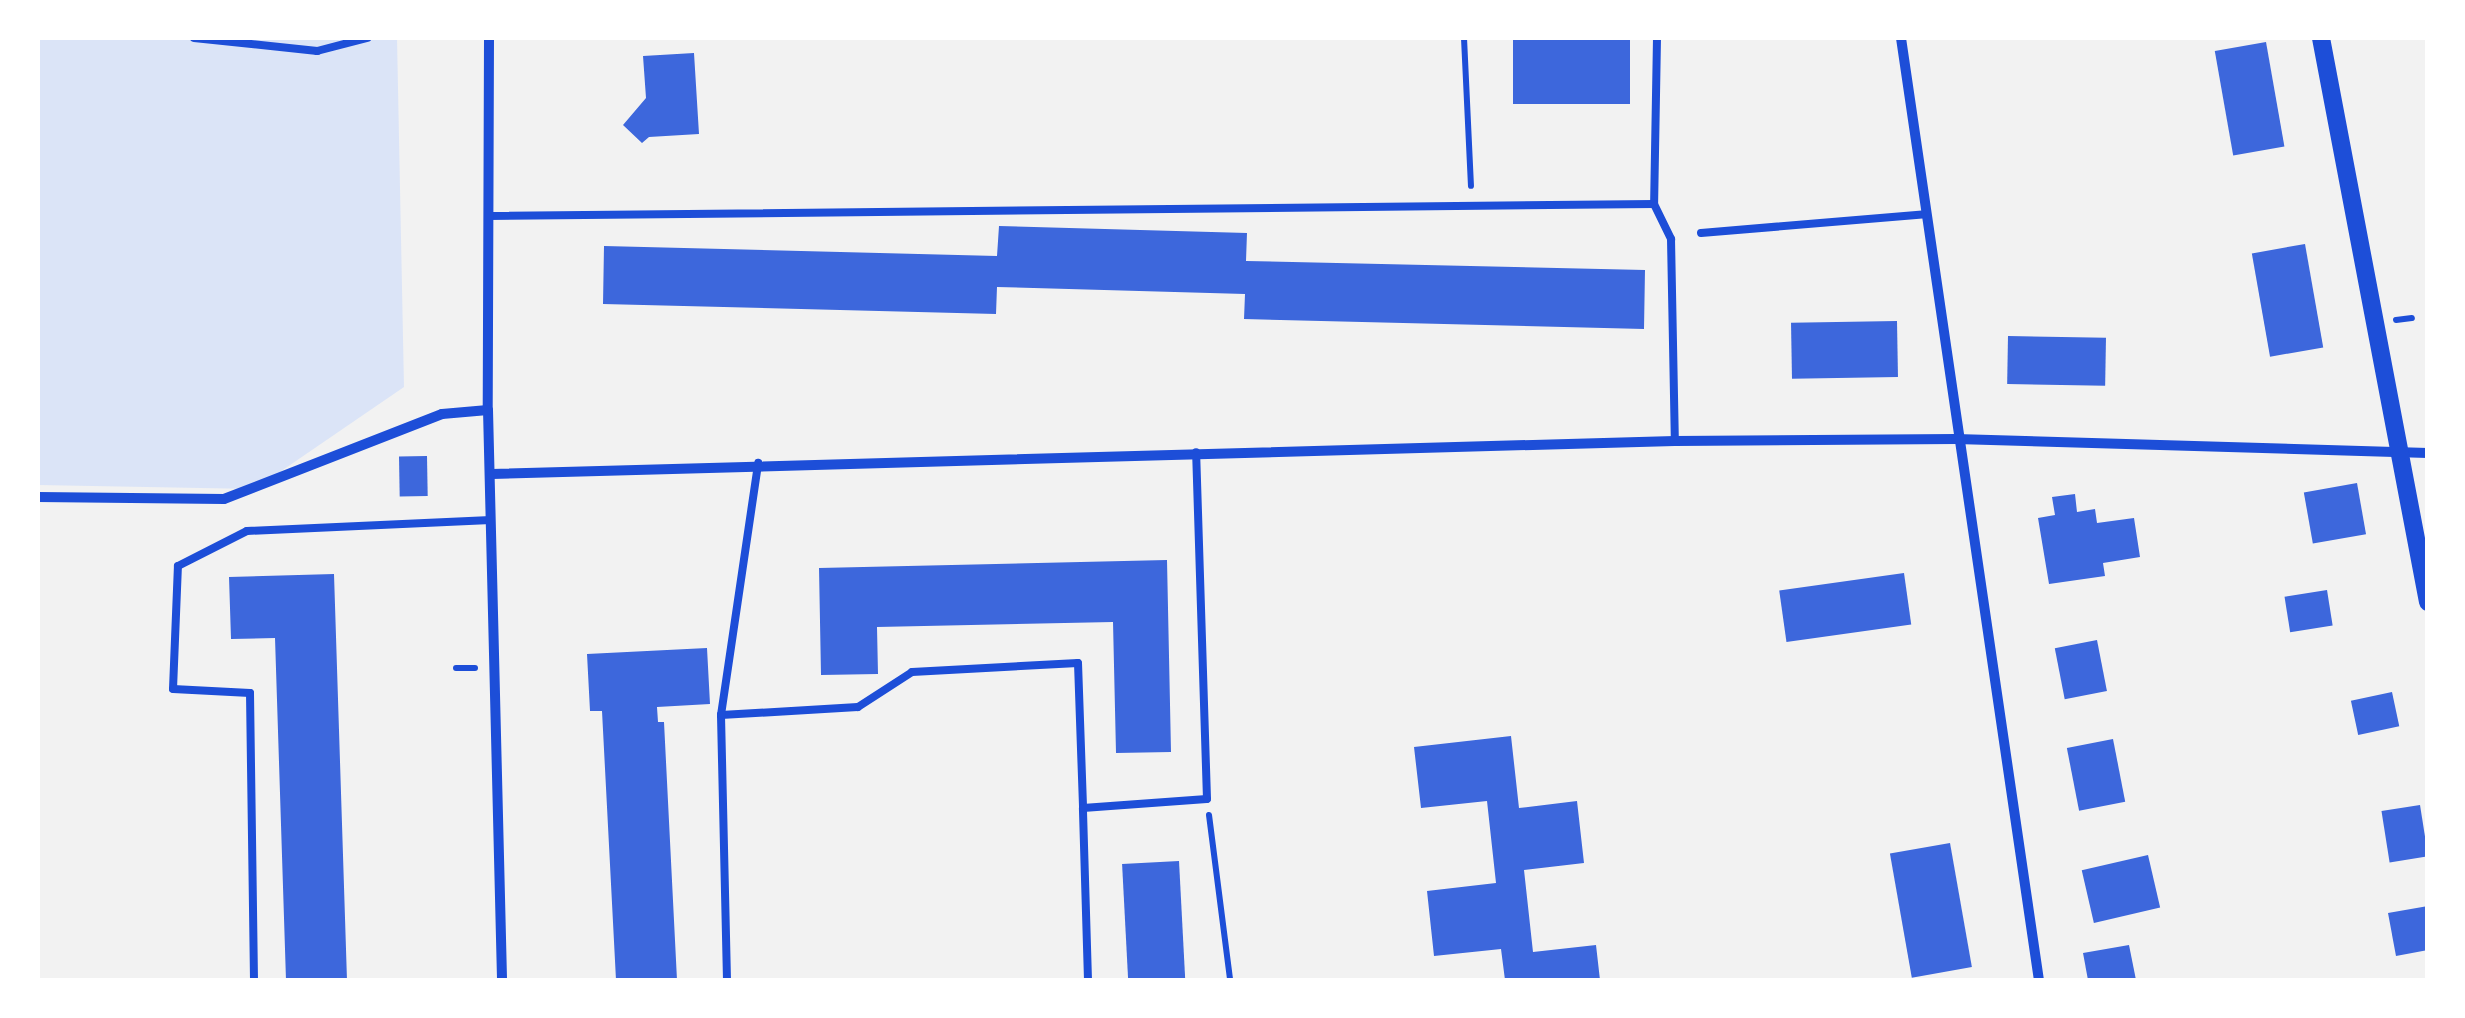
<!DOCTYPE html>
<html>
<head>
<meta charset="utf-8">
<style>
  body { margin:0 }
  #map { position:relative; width:2465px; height:1018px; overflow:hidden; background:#f2f2f2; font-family:"PT Sans",sans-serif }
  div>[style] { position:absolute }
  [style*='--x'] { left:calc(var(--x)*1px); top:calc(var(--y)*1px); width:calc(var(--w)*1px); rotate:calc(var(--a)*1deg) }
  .green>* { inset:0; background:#dbe4f7 }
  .building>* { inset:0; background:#3d67dc; transform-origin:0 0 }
  .path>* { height:6px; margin:-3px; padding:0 3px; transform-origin:3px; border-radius:3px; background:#1d4ed8 }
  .service>* { height:8px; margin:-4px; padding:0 4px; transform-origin:4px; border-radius:4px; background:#1d4ed8 }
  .minor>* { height:10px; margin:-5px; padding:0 5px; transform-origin:5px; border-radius:5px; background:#1d4ed8 }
  .tertiary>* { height:18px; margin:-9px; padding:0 9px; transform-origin:9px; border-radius:9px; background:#1d4ed8 }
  span { translate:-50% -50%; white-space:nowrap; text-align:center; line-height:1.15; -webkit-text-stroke:10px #fff; paint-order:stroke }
  .frame { position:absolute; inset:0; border:40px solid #fff; pointer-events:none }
</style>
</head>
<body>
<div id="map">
  <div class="green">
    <div style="clip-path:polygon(38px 38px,397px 38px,404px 387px,255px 489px,38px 485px)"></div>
  </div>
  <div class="building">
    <div style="left:1513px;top:38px;width:117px;height:66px"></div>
    <div style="left:2266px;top:42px;width:106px;height:52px;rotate:80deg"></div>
    <div style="clip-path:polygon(694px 53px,699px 134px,649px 137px,642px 143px,623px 125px,646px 98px,643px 56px)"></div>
    <div style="clip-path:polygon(999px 226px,1247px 233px,1246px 261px,1645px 270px,1644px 329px,1244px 319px,1245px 294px,997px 287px,996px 314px,603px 304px,604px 246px,997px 256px)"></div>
    <div style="left:2305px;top:244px;width:105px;height:54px;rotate:80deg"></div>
    <div style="left:1897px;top:321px;width:56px;height:106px;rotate:89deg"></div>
    <div style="left:2008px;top:336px;width:98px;height:48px;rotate:1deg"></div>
    <div style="left:427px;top:456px;width:40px;height:28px;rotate:89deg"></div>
    <div style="left:2357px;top:483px;width:52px;height:54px;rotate:80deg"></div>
    <div style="clip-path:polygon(2075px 494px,2077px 512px,2095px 509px,2097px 523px,2134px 518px,2140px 557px,2103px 563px,2105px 576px,2049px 584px,2038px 518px,2055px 515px,2052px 497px)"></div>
    <div style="clip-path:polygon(1167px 560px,1171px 752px,1116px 753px,1113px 622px,877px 627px,878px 674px,821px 675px,819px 568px)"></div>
    <div style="left:1904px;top:573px;width:52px;height:126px;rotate:82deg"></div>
    <div style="clip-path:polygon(334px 574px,347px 980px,286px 980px,275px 638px,231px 639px,229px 577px)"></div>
    <div style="left:2327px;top:590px;width:36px;height:43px;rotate:81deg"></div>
    <div style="left:2097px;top:640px;width:52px;height:43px;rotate:79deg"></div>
    <div style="clip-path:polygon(707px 648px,710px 704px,657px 707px,658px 722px,664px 722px,677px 980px,616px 980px,602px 711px,590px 711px,587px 654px)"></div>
    <div style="left:2392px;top:692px;width:35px;height:42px;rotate:78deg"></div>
    <div style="clip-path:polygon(1511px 736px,1519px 808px,1577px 801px,1584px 863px,1524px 870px,1533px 952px,1596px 945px,1600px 980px,1505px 980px,1501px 949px,1434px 956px,1427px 891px,1496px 883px,1487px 801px,1421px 808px,1414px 747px)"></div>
    <div style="left:2113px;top:739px;width:64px;height:47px;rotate:79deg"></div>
    <div style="left:2420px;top:805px;width:52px;height:39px;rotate:81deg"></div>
    <div style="left:1950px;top:843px;width:126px;height:61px;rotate:80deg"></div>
    <div style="left:2148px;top:855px;width:54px;height:68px;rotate:77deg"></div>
    <div style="left:1179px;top:861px;width:119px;height:57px;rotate:87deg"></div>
    <div style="clip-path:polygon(2428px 906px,2428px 950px,2396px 956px,2388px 913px)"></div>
    <div style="clip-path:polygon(2129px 945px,2136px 980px,2088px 980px,2083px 953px)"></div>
  </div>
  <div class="path">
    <div style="--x:1464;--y:38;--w:148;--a:87.3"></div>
    <div style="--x:2396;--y:320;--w:16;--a:-7"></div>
    <div style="--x:456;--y:668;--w:19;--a:0"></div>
    <div style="--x:1209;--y:815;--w:166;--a:82.7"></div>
  </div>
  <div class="service">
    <div style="--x:194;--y:38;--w:124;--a:6"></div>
    <div style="--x:317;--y:51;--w:52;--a:-14.6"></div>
    <div style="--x:1657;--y:38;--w:166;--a:91"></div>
    <div style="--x:1654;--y:204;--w:39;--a:64"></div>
    <div style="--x:1671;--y:239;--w:202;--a:88.9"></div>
    <div style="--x:488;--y:216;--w:1166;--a:-0.59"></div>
    <div style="--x:1701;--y:233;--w:225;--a:-4.8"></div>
    <div style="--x:721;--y:715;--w:137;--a:-3.3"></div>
    <div style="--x:858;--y:707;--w:64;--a:-32.9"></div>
    <div style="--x:912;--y:672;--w:166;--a:-3.1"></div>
    <div style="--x:1078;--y:663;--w:145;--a:88"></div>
    <div style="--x:254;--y:980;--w:287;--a:-90.8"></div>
    <div style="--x:250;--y:693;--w:77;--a:-177"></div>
    <div style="--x:173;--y:689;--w:123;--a:-87.7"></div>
    <div style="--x:178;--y:566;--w:77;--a:-26.9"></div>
    <div style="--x:247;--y:531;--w:244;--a:-2.6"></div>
    <div style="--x:727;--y:980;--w:265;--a:-91.3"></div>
    <div style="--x:721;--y:715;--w:255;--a:-81.6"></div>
    <div style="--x:1088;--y:980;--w:172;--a:-91.7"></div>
    <div style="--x:1083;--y:808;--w:124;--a:-4.2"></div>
    <div style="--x:1207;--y:799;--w:347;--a:-91.8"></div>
  </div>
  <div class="minor">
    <div style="--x:489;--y:38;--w:372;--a:90.2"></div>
    <div style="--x:488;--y:410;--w:570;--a:88.59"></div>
    <div style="--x:1901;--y:38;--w:952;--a:81.67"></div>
    <div style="--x:492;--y:474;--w:1183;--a:-1.6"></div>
    <div style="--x:1675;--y:441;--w:281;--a:-0.4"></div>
    <div style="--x:1956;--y:439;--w:472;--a:1.7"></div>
    <div style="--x:38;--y:497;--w:186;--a:0.6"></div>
    <div style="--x:224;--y:499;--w:234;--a:-21.3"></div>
    <div style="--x:442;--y:414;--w:46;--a:-5"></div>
  </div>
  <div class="tertiary">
    <div style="--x:2321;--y:38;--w:574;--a:79.26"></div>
  </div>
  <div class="frame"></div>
</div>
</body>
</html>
